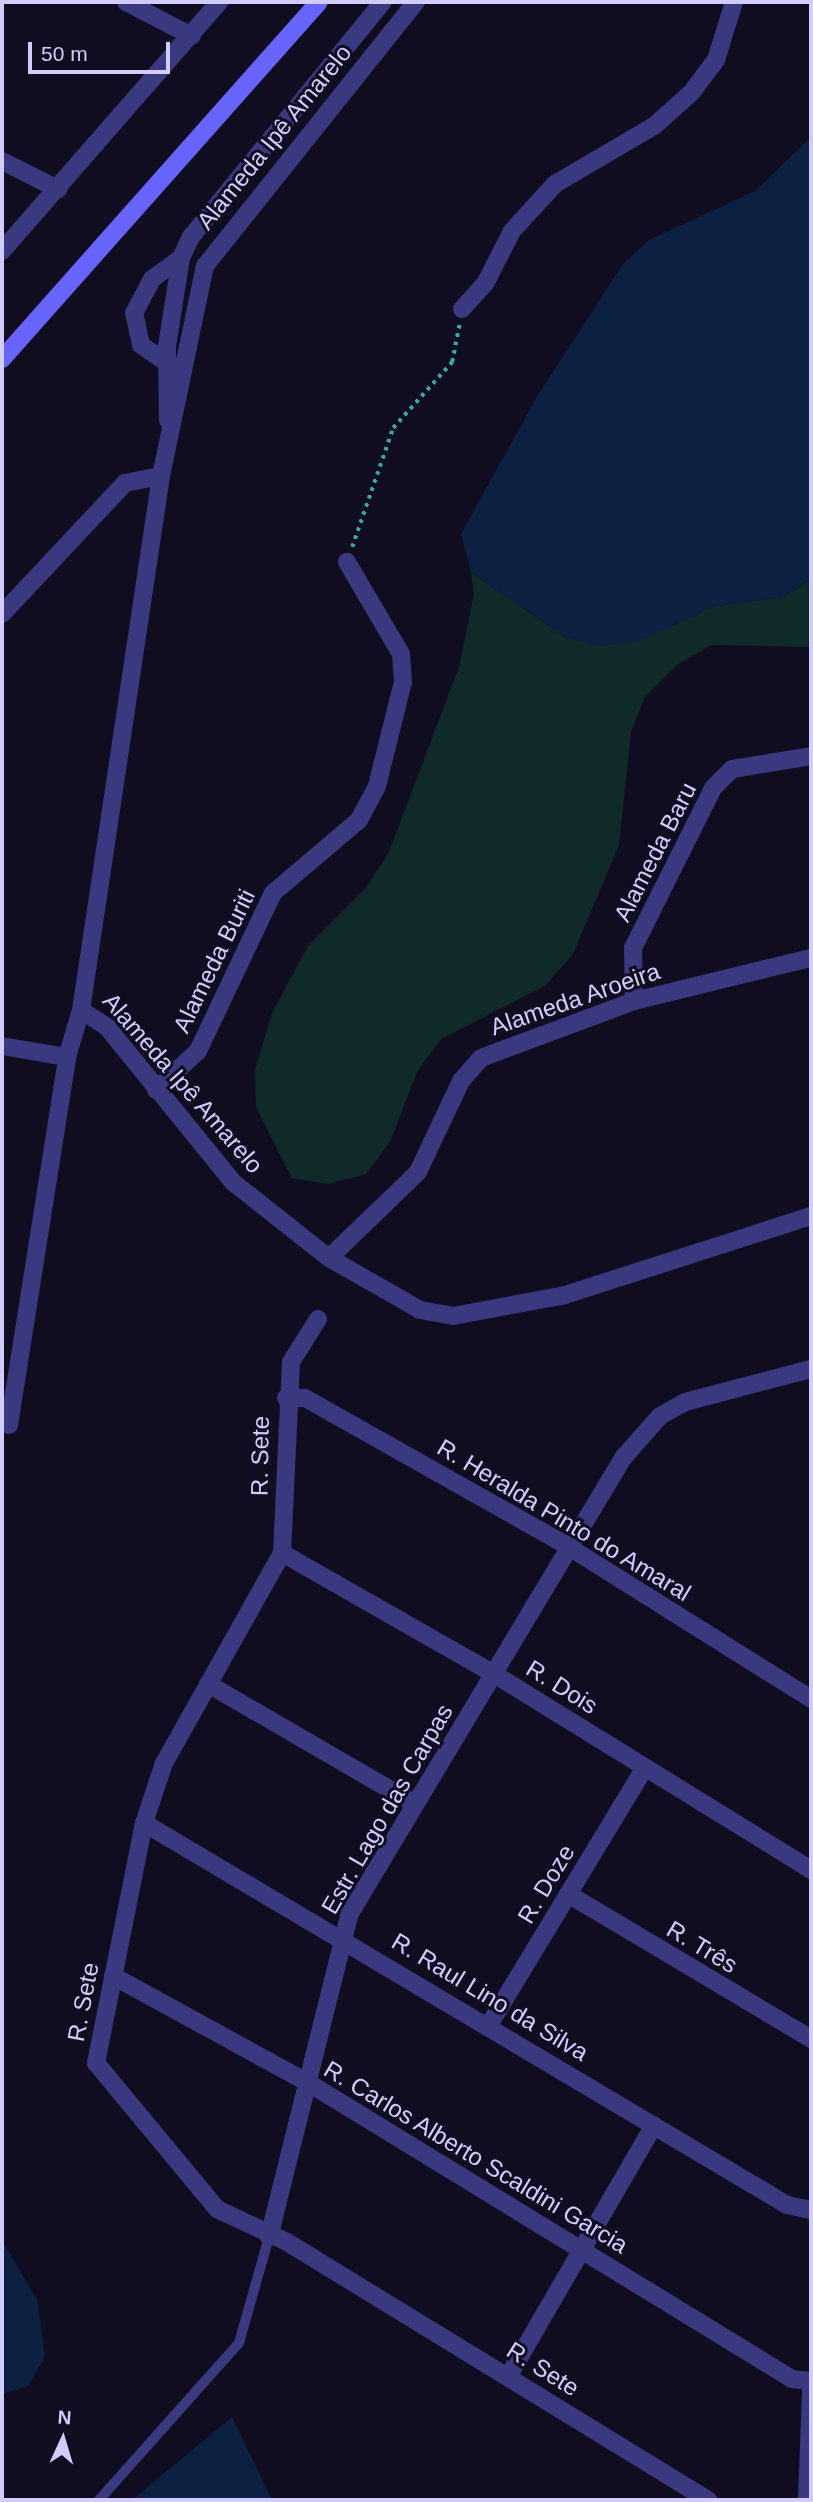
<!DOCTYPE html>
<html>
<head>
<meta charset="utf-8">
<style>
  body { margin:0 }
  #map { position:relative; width:813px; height:2502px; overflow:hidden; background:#100d20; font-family:Helvetica,sans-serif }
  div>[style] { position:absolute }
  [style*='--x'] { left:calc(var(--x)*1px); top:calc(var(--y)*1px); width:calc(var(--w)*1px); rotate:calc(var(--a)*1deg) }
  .green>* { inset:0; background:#102a29 }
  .water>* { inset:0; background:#0c2041 }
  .path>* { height:3.5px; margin-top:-1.75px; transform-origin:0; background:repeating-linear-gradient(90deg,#2fb0a7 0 3.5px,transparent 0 8.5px) }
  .lane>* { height:10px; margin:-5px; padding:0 5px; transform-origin:5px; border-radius:5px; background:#3a397f }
  .street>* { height:18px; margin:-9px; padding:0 9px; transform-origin:9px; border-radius:9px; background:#3a397f }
  .secondary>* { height:18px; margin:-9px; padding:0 9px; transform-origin:9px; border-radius:9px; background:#6765fd }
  span { translate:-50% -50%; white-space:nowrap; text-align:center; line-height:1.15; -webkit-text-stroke:6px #100d20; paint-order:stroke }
  .street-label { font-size:24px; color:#d2cdfe }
  .frame { position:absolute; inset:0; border:4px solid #d2cdfe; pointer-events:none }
  .north { position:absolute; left:28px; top:2404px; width:70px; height:70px; -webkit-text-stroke:5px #100d20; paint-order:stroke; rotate:4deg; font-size:19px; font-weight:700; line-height:28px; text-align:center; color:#d2cdfe }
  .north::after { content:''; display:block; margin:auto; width:24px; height:32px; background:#d2cdfe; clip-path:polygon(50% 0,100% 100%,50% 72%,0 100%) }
  .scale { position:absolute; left:28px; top:42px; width:142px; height:32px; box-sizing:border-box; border:4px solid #d2cdfe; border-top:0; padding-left:9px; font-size:21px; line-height:24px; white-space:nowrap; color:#d2cdfe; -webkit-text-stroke:5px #100d20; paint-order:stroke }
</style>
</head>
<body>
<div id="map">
  <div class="green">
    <div style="clip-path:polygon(471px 572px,565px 637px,601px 646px,674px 625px,711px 607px,784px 597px,811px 579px,811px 647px,711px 645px,677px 665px,645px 697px,631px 732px,619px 845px,573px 954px,545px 986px,441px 1039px,417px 1072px,390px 1142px,366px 1174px,328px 1184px,292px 1178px,256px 1107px,255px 1070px,272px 1013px,308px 946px,365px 889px,389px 852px,459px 667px,474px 594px)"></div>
  </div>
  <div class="water">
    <div style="clip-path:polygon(811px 137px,811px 579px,784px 597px,711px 607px,640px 641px,601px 646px,565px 637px,471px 572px,461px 534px,538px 395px,623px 264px,649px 240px,755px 191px)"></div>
    <div style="clip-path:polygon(2px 2240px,37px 2300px,45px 2357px,28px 2386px,2px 2394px)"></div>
    <div style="clip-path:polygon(232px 2417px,272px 2500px,132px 2500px)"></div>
  </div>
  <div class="path">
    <div style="--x:352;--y:547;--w:126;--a:-71"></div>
    <div style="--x:393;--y:428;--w:89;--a:-48.2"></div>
    <div style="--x:452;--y:362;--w:38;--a:-79"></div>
  </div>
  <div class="lane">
    <div style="--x:99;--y:2500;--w:210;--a:-48.3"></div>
    <div style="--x:239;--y:2343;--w:110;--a:-74.2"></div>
  </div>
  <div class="street">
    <div style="--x:126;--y:2;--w:74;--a:27.3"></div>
    <div style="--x:2;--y:161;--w:63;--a:26.6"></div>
    <div style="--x:2;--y:251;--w:330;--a:-48.9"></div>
    <div style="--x:462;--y:309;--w:36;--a:-48"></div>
    <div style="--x:486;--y:282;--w:57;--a:-63"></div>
    <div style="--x:512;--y:231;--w:64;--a:-47.5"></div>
    <div style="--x:555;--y:184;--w:115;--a:-30.4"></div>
    <div style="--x:654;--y:126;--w:50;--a:-41.7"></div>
    <div style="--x:691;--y:93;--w:41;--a:-52.9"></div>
    <div style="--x:716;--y:60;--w:61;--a:-72.8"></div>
    <div style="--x:175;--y:368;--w:41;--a:-145.9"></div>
    <div style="--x:141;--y:345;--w:33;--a:-102"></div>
    <div style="--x:134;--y:313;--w:38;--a:-62"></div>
    <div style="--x:152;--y:279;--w:36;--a:-36"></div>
    <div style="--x:168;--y:420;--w:74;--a:-90.8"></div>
    <div style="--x:167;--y:346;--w:89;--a:-81"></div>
    <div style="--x:181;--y:258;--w:23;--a:-65"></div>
    <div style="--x:191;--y:237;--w:303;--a:-50.8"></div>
    <div style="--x:2;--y:614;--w:180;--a:-46.8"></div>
    <div style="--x:125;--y:483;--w:37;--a:-11"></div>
    <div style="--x:634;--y:1001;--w:53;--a:-91.1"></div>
    <div style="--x:633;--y:948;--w:179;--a:-63.4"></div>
    <div style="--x:713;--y:788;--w:27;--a:-45"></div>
    <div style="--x:732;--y:769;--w:80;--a:-9.3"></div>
    <div style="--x:81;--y:1010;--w:31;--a:33"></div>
    <div style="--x:107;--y:1027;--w:201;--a:50.9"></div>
    <div style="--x:234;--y:1183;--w:121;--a:38.3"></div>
    <div style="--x:329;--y:1258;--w:105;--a:29.7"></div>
    <div style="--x:420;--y:1310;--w:34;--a:10"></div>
    <div style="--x:453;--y:1316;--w:114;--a:-10.6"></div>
    <div style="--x:565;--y:1295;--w:258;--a:-17.8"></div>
    <div style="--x:2;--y:1046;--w:66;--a:9.6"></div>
    <div style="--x:156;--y:1090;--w:57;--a:-42.9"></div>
    <div style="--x:198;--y:1051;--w:175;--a:-64.6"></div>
    <div style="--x:273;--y:893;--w:113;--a:-40.3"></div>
    <div style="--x:359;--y:820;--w:38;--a:-62"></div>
    <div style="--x:377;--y:786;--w:107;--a:-76"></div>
    <div style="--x:403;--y:682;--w:28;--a:-94"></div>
    <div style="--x:401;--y:654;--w:107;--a:-120.4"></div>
    <div style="--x:329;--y:1258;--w:124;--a:-44"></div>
    <div style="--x:418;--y:1172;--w:101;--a:-64.7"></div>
    <div style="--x:461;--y:1081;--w:30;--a:-49"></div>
    <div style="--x:481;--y:1058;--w:163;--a:-20.4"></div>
    <div style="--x:634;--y:1001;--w:182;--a:-13.7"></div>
    <div style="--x:318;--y:1319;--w:51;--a:122.1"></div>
    <div style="--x:291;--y:1362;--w:191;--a:92.7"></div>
    <div style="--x:282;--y:1553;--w:241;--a:119.3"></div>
    <div style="--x:164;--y:1763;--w:63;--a:108.4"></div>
    <div style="--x:144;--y:1823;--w:245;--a:101.3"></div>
    <div style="--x:96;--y:2063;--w:190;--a:50.3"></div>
    <div style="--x:217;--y:2209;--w:77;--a:25.2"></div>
    <div style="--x:287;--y:2242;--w:494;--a:31.5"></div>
    <div style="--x:286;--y:1398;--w:19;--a:0"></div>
    <div style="--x:305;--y:1398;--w:303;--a:29.4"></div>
    <div style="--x:569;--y:1547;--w:286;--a:32.1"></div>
    <div style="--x:9;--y:1425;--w:373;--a:-81"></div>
    <div style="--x:67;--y:1057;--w:49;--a:-73.4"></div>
    <div style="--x:81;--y:1010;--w:540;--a:-81.48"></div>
    <div style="--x:161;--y:476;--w:215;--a:-78.2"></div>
    <div style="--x:205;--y:266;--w:338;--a:-51.4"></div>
    <div style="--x:282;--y:1553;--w:244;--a:29.7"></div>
    <div style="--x:494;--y:1674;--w:373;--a:31.7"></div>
    <div style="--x:208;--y:1684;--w:239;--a:30.1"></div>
    <div style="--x:144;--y:1823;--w:748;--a:30.71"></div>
    <div style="--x:787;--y:2205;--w:25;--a:12"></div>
    <div style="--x:568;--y:1894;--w:283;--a:30.8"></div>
    <div style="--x:113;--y:1976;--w:221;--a:28.7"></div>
    <div style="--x:307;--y:2082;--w:569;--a:31.48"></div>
    <div style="--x:792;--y:2379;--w:19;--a:6"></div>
    <div style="--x:489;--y:2025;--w:301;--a:-58.8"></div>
    <div style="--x:269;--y:2237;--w:332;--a:-76"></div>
    <div style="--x:349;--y:1915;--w:533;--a:-59.05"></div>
    <div style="--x:623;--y:1458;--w:56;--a:-48.6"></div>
    <div style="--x:660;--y:1416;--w:29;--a:-29"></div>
    <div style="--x:685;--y:1402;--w:130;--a:-14.7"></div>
    <div style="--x:508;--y:2377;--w:291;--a:-59.9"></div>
    <div style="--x:807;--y:2500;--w:109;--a:-87.9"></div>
  </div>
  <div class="secondary">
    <div style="--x:2;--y:359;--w:477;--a:-48.4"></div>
  </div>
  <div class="street-label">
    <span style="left:274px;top:137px;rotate:-51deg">Alameda Ipê Amarelo</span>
    <span style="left:655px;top:852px;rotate:-63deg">Alameda Baru</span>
    <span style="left:214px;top:961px;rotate:-64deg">Alameda Buriti</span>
    <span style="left:575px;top:999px;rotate:-19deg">Alameda Aroeira</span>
    <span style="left:183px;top:1083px;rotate:49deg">Alameda Ipê Amarelo</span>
    <span style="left:260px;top:1456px;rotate:-89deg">R. Sete</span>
    <span style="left:564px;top:1520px;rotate:31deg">R. Heralda Pinto do Amaral</span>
    <span style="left:562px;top:1687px;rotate:32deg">R. Dois</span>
    <span style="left:387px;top:1809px;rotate:-60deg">Estr. Lago das Carpas</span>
    <span style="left:546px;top:1884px;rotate:-59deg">R. Doze</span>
    <span style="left:702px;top:1947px;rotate:31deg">R. Três</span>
    <span style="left:490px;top:1997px;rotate:31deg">R. Raul Lino da Silva</span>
    <span style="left:83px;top:2002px;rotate:-79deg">R. Sete</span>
    <span style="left:476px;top:2157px;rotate:31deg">R. Carlos Alberto Scaldini Garcia</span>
    <span style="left:543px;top:2369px;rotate:32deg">R. Sete</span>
  </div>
  <div class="frame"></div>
  <div class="north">N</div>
  <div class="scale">50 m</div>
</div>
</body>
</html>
